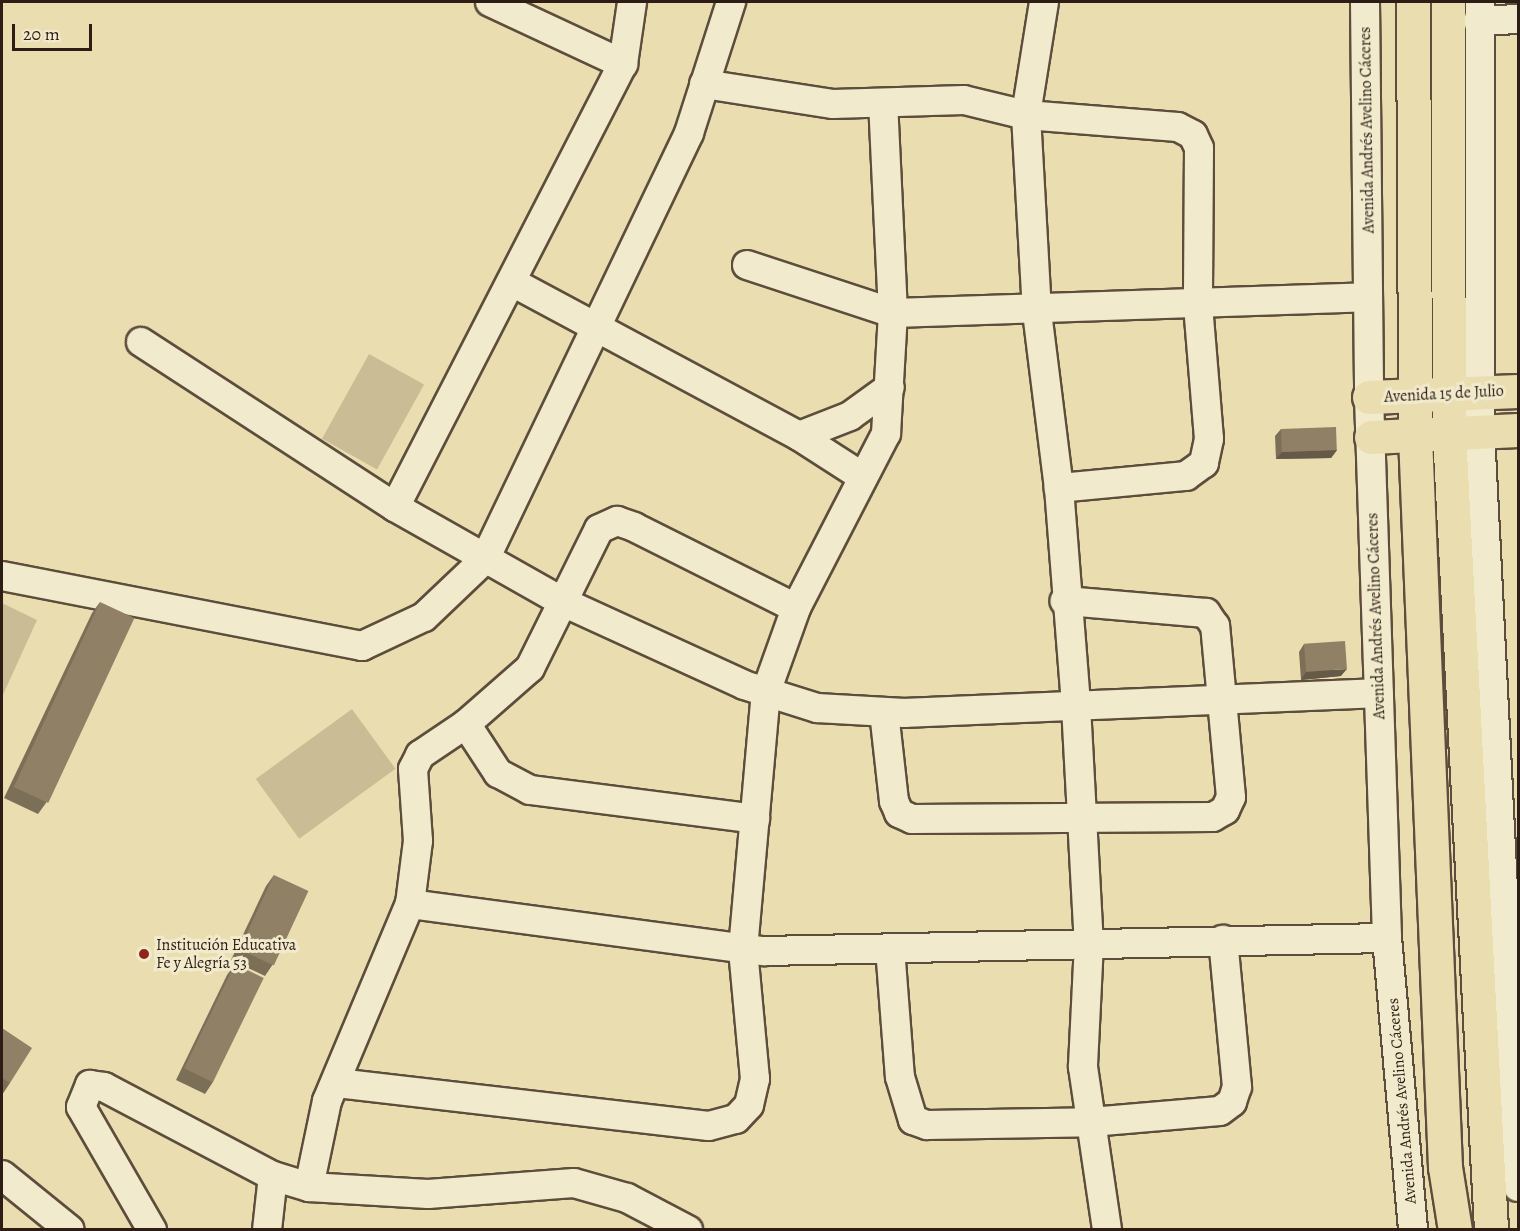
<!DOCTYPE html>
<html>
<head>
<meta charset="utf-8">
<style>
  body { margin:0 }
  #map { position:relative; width:1520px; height:1231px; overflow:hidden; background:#eadeb1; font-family:Alegreya,serif }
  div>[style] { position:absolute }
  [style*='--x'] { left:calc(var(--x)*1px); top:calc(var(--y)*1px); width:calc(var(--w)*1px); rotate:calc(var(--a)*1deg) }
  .green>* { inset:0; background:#cabd96; transform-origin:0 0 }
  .roads { filter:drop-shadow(2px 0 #5d4d3c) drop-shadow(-2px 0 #5d4d3c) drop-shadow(0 2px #5d4d3c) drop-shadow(0 -2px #5d4d3c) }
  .minor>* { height:28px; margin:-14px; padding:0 14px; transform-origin:14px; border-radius:14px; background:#f1eacc }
  .major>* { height:33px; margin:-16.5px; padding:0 16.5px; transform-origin:16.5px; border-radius:16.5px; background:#eadeb1 }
  .wall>* { inset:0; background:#7c6f58 }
  .shaded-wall>* { inset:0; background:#655a47 }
  .building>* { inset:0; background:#908166; transform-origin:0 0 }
  .dots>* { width:16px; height:16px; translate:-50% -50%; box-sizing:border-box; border:3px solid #f1eacc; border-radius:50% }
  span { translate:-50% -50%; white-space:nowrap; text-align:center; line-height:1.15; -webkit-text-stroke:6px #f1eacc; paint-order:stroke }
  .street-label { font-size:16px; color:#2e1d15 }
  .poi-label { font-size:16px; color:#2e1d15 }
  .left { translate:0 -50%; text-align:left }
  .frame { position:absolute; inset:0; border:3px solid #2e1d15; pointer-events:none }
  .scale { position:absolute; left:12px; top:24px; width:80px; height:27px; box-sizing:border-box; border:3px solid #2e1d15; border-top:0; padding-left:8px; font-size:18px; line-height:21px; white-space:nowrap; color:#2e1d15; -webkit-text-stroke:4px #f1eacc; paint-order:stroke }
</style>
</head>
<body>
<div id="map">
  <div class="green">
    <div style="left:369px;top:354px;width:63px;height:97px;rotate:29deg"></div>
    <div style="clip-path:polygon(2px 603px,37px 620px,2px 697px)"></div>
    <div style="left:352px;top:709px;width:74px;height:119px;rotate:54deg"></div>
  </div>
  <div class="roads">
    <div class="minor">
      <div style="--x:490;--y:2;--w:147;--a:25"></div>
      <div style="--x:1044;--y:2;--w:114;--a:99.1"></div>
      <div style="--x:1026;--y:115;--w:197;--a:86.8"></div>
      <div style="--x:1037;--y:312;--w:177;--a:82.9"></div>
      <div style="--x:1059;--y:488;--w:219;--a:85.5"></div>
      <div style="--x:1076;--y:706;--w:237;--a:86.9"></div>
      <div style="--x:1089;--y:943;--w:124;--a:92.8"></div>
      <div style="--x:1083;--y:1067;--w:165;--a:81.6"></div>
      <div style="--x:1365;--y:2;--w:395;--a:89.4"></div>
      <div style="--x:1369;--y:397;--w:541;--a:88.09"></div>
      <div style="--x:1387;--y:938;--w:293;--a:84.9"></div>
      <div style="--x:1480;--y:2;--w:430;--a:90"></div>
      <div style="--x:1480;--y:432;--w:756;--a:87.12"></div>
      <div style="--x:1478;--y:21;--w:40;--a:-2.9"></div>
      <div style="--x:704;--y:84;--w:131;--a:8.8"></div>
      <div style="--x:833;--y:104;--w:131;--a:-1.7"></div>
      <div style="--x:964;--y:100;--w:64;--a:13.6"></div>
      <div style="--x:1026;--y:115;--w:152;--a:4.5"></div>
      <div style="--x:1178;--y:127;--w:17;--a:28"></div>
      <div style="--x:1193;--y:135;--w:14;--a:65"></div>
      <div style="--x:1199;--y:148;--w:157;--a:90.4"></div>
      <div style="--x:1198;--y:305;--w:134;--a:85.3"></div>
      <div style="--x:1209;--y:439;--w:25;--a:102"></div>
      <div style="--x:1204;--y:463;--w:22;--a:144"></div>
      <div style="--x:1186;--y:476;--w:128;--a:174.6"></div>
      <div style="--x:747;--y:265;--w:154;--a:18.2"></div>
      <div style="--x:893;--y:313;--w:475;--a:-1.9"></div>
      <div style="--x:512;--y:282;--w:326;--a:28.2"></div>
      <div style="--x:799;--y:436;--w:74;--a:32.8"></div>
      <div style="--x:141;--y:342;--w:303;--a:33"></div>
      <div style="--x:395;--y:507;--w:193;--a:29.5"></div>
      <div style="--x:563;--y:602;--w:199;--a:24.6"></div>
      <div style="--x:744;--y:685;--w:77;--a:17.5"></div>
      <div style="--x:817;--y:708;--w:88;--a:3.3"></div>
      <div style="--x:905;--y:713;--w:474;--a:-2.4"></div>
      <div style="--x:799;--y:436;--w:55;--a:-21.4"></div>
      <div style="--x:850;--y:416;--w:49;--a:-35.9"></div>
      <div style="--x:395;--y:507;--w:498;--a:-62.8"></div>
      <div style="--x:623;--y:64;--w:63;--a:-81.7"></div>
      <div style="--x:2;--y:576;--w:367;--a:11"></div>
      <div style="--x:362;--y:646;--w:68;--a:-25.1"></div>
      <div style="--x:424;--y:617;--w:84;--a:-43.6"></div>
      <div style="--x:485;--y:559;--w:472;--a:-64.4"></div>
      <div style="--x:689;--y:133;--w:138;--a:-72.2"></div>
      <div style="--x:884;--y:712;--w:90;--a:83.6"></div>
      <div style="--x:894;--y:801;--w:13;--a:67"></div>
      <div style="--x:899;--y:813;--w:14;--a:25"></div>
      <div style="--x:912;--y:819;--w:301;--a:-0.4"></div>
      <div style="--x:1213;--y:817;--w:14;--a:-30"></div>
      <div style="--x:1225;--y:810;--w:14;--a:-65"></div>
      <div style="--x:1231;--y:797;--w:172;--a:-95.3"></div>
      <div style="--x:1215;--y:626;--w:16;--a:-125"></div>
      <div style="--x:1206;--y:613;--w:142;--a:-175.1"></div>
      <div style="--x:466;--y:724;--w:59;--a:56.9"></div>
      <div style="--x:498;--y:773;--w:36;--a:28"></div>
      <div style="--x:530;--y:790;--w:227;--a:7.3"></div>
      <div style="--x:410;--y:904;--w:357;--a:7.6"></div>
      <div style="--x:764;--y:951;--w:623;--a:-1.2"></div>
      <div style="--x:890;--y:948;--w:129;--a:85.6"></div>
      <div style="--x:900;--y:1077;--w:45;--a:73.2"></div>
      <div style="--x:913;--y:1120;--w:15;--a:20"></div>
      <div style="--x:927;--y:1125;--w:164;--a:-1"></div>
      <div style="--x:1091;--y:1122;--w:129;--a:-4.9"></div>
      <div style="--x:1220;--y:1111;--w:15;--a:-37"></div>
      <div style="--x:1232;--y:1102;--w:16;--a:-72"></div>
      <div style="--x:1237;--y:1087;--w:148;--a:-95.4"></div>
      <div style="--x:337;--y:1083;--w:374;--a:6.6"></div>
      <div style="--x:709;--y:1126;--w:28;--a:-15"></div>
      <div style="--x:736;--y:1119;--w:19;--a:-47"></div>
      <div style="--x:749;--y:1105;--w:27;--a:-77"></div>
      <div style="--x:755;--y:1079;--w:131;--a:-95.3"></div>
      <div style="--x:743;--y:949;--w:258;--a:-84.9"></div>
      <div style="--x:766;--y:692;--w:89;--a:-70.3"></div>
      <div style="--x:796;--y:608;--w:196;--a:-62.7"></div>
      <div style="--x:886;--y:434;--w:121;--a:-86.7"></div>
      <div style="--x:893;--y:313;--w:209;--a:-92.7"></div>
      <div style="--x:2;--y:1175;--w:87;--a:39"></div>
      <div style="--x:309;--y:1187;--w:88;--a:-78.2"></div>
      <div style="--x:327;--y:1101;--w:214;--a:-67.2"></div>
      <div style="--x:410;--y:904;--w:64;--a:-82.8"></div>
      <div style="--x:418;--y:841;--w:72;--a:-94"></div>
      <div style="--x:413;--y:769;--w:16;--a:-63"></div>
      <div style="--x:420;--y:755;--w:55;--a:-34"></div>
      <div style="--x:466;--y:724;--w:85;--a:-41.2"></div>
      <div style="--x:530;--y:668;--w:155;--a:-63.6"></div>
      <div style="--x:599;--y:529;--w:20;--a:-24"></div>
      <div style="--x:617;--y:521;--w:18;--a:19"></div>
      <div style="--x:634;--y:527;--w:181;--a:26.6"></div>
      <div style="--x:152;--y:1230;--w:142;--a:-120"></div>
      <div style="--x:81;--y:1107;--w:24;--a:-68"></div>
      <div style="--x:90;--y:1085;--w:14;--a:8"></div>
      <div style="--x:104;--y:1087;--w:191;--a:27.8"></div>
      <div style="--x:273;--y:1176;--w:38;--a:17"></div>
      <div style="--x:309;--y:1187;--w:119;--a:3.4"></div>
      <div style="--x:428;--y:1194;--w:146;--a:-4.3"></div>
      <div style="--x:574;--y:1183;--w:55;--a:15.8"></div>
      <div style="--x:627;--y:1198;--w:69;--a:27.7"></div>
      <div style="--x:267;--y:1230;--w:54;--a:-83.7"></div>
    </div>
    <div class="major">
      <div style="--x:1413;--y:2;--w:434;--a:89.7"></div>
      <div style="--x:1415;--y:436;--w:732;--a:87.65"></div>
      <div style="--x:1445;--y:1167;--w:64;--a:81"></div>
      <div style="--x:1448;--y:2;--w:431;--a:89.9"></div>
      <div style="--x:1449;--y:433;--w:798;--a:86.98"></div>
      <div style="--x:1369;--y:397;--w:149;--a:-2.3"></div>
      <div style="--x:1371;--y:437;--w:147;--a:-2.7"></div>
    </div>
  </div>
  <div class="wall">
    <div style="clip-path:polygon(1281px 429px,1337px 450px,1331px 458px,1276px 459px,1275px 436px)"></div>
    <div style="clip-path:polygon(100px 602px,46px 803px,38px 814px,4px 798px,92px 613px)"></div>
    <div style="clip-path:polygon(1304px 644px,1341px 676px,1301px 680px,1299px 652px)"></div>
    <div style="clip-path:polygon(274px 875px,273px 964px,265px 976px,231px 960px,266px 886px)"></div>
    <div style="clip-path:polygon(235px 964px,213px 1082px,205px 1094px,176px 1080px,227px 975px)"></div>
    <div style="clip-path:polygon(2px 1028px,10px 1083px,2px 1095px)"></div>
  </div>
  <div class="shaded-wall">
    <div style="clip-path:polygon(1337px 450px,1331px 458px,1276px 459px,1282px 452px)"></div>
    <div style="clip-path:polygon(1347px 669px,1341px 676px,1301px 680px,1306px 672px)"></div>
  </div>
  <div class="building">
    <div style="left:1336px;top:427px;width:23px;height:55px;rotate:88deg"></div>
    <div style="left:100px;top:602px;width:38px;height:204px;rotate:25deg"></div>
    <div style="left:1345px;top:641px;width:28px;height:41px;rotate:86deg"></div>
    <div style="left:274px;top:875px;width:38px;height:82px;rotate:25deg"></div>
    <div style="left:235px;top:964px;width:32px;height:116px;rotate:26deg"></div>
    <div style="clip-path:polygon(2px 1028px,32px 1048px,10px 1083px,2px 1078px)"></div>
  </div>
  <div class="dots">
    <div style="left:144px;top:954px;background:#8f2418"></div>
  </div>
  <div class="street-label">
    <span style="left:1367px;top:130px;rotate:-91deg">Avenida Andrés Avelino Cáceres</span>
    <span style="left:1444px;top:394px;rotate:-3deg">Avenida 15 de Julio</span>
    <span style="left:1376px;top:616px;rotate:-92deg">Avenida Andrés Avelino Cáceres</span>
    <span style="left:1402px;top:1101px;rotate:-95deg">Avenida Andrés Avelino Cáceres</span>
  </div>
  <div class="poi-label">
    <span class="left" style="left:156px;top:954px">Institución Educativa<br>Fe y Alegría 53</span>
  </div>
  <div class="frame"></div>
  <div class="scale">20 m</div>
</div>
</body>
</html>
